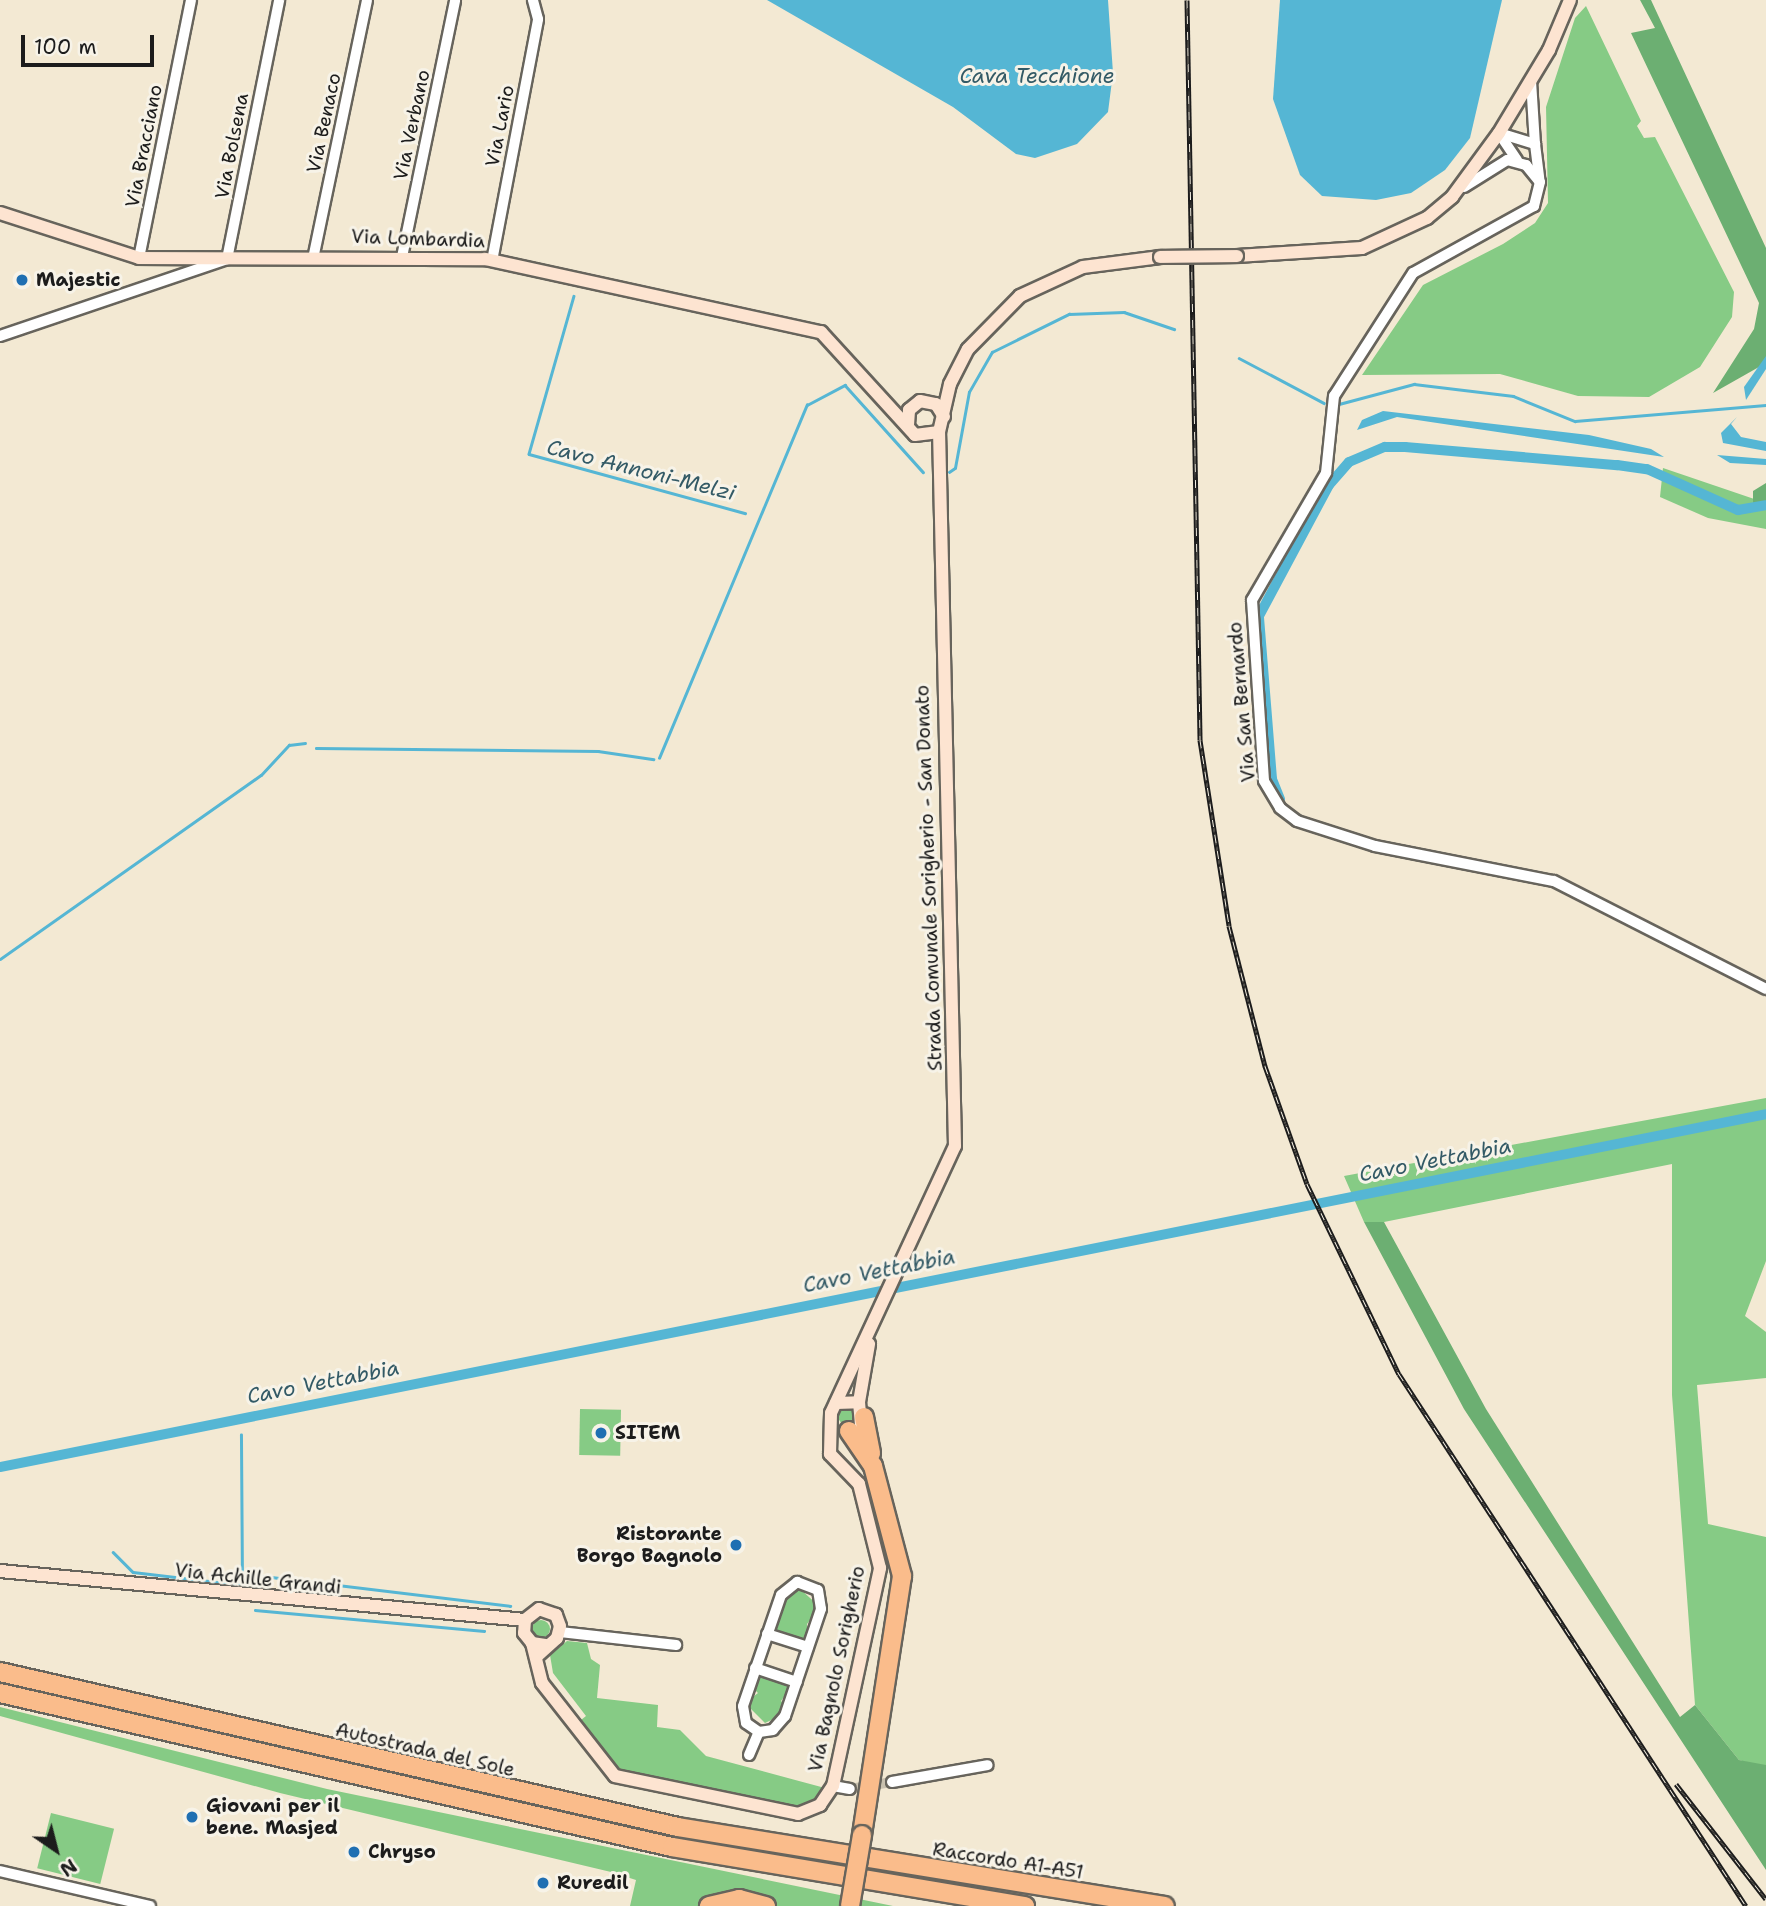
<!DOCTYPE html>
<html>
<head>
<meta charset="utf-8">
<style>
  body { margin:0 }
  #map { position:relative; width:1766px; height:1906px; overflow:hidden; background:#f3e9d3; font-family:"Shantell Sans",sans-serif }
  div>[style] { position:absolute }
  [style*='--x'] { left:calc(var(--x)*1px); top:calc(var(--y)*1px); width:calc(var(--w)*1px); rotate:calc(var(--a)*1deg) }
  .green>* { inset:0; background:#86cb85; transform-origin:0 0 }
  .round { border-radius:50% }
  .forest>* { inset:0; background:#6caf72 }
  .water>* { inset:0; background:#55b6d4 }
  .stream>* { height:2.5px; margin:-1.25px; padding:0 1.25px; transform-origin:1.25px; border-radius:1.25px; background:#55b6d4 }
  .canal>* { height:10px; margin:-5px; padding:0 5px; transform-origin:5px; border-radius:5px; background:#55b6d4 }
  .street-tunnel>* { height:10px; margin-top:-5px; transform-origin:0; background:repeating-linear-gradient(90deg,#c8c0ae 0 10px,transparent 0 15px) }
  .roads { filter:drop-shadow(2px 0 #67645c) drop-shadow(-2px 0 #67645c) drop-shadow(0 2px #67645c) drop-shadow(0 -2px #67645c) }
  .street>* { height:10px; margin:-5px; padding:0 5px; transform-origin:5px; border-radius:5px; background:#fff }
  .secondary>* { height:12px; margin:-6px; padding:0 6px; transform-origin:6px; border-radius:6px; background:#fde4d1 }
  .highway>* { height:18px; margin:-9px; padding:0 9px; transform-origin:9px; border-radius:9px; background:#fabc8b }
  .rail>* { height:5px; margin-top:-2.5px; transform-origin:0; background:repeating-linear-gradient(90deg,#f7f3e8 0 8px,#1c1c1c 0 16px); box-sizing:border-box; border-block:2px solid #1c1c1c }
  .bridges { filter:drop-shadow(2px 0 #67645c) drop-shadow(-2px 0 #67645c) drop-shadow(0 2px #67645c) drop-shadow(0 -2px #67645c) }
  .secondary-bridge>* { height:12px; margin:-6px; padding:0 6px; transform-origin:6px; border-radius:6px; background:#fde4d1 }
  .highway-bridge>* { height:18px; margin:-9px; padding:0 9px; transform-origin:9px; border-radius:9px; background:#fabc8b }
  .dots>* { width:19px; height:19px; translate:-50% -50%; box-sizing:border-box; border:4px solid #f7f3e8; border-radius:50% }
  span { translate:-50% -50%; white-space:nowrap; text-align:center; line-height:1.15; -webkit-text-stroke:6px #f7f3e8; paint-order:stroke }
  .street-label { font-size:19px; color:#1c1c1c }
  .poi-label { font-size:19px; color:#1c1c1c; font-weight:700 }
  .left { translate:0 -50%; text-align:left }
  .right { translate:-100% -50%; text-align:right }
  .water-label { font-size:21px; color:#335a66; font-style:italic }
  .north { position:absolute; left:21px; top:1815px; width:70px; height:70px; -webkit-text-stroke:5px #f7f3e8; paint-order:stroke; rotate:145deg; font-size:19px; font-weight:700; line-height:28px; text-align:center; color:#1c1c1c }
  .north::after { content:''; display:block; margin:auto; width:24px; height:32px; background:#1c1c1c; clip-path:polygon(50% 0,100% 100%,50% 72%,0 100%) }
  .scale { position:absolute; left:21px; top:35px; width:133px; height:32px; box-sizing:border-box; border:4px solid #1c1c1c; border-top:0; padding-left:9px; font-size:21px; line-height:24px; white-space:nowrap; color:#1c1c1c; -webkit-text-stroke:5px #f7f3e8; paint-order:stroke }
</style>
</head>
<body>
<div id="map">
  <div class="green">
    <div style="clip-path:polygon(1586px 6px,1641px 121px,1637px 126px,1644px 138px,1655px 137px,1734px 292px,1732px 317px,1700px 367px,1649px 397px,1578px 396px,1500px 374px,1362px 375px,1423px 285px,1503px 244px,1535px 223px,1548px 203px,1546px 107px,1575px 18px)"></div>
    <div style="clip-path:polygon(1663px 468px,1766px 503px,1766px 529px,1708px 518px,1660px 497px)"></div>
    <div style="clip-path:polygon(1766px 1098px,1766px 1261px,1745px 1316px,1766px 1332px,1766px 1378px,1697px 1385px,1708px 1524px,1766px 1537px,1766px 1765px,1756px 1765px,1739px 1760px,1695px 1705px,1672px 1395px,1672px 1164px,1384px 1222px,1364px 1222px,1344px 1176px)"></div>
    <div class="round" style="left:838px;top:1407px;width:18px;height:18px"></div>
    <div style="left:580px;top:1409px;width:41px;height:46px;rotate:1deg"></div>
    <div style="clip-path:polygon(799px 1588px,820px 1607px,807px 1624px,807px 1645px,769px 1633px,774px 1618px,782px 1616px,777px 1611px,782px 1595px)"></div>
    <div class="round" style="left:532px;top:1620px;width:18px;height:18px"></div>
    <div style="clip-path:polygon(567px 1641px,587px 1643px,591px 1659px,600px 1665px,597px 1698px,658px 1705px,657px 1727px,680px 1730px,706px 1756px,825px 1788px,813px 1804px,799px 1808px,614px 1768px,592px 1744px,581px 1720px,586px 1716px,553px 1673px,550px 1655px)"></div>
    <div style="clip-path:polygon(757px 1670px,794px 1683px,781px 1701px,786px 1706px,782px 1715px,765px 1723px,745px 1703px,758px 1693px,752px 1687px)"></div>
    <div style="clip-path:polygon(0 1707px,327px 1789px,893px 1906px,630px 1906px,636px 1880px,611px 1872px,280px 1793px,0 1716px)"></div>
    <div style="left:51px;top:1813px;width:65px;height:57px;rotate:14deg"></div>
  </div>
  <div class="forest">
    <div style="clip-path:polygon(1640px 0,1651px 0,1766px 248px,1766px 363px,1713px 393px,1754px 329px,1759px 303px,1631px 33px,1655px 28px)"></div>
    <div style="clip-path:polygon(1766px 483px,1766px 503px,1753px 503px,1753px 491px)"></div>
    <div style="clip-path:polygon(1364px 1222px,1384px 1222px,1486px 1409px,1680px 1717px,1695px 1705px,1739px 1760px,1766px 1765px,1766px 1870px,1464px 1409px)"></div>
  </div>
  <div class="water">
    <div style="clip-path:polygon(767px 0,1108px 0,1113px 73px,1108px 112px,1077px 144px,1035px 158px,1016px 154px,953px 107px)"></div>
    <div style="clip-path:polygon(1280px 0,1502px 0,1470px 138px,1445px 170px,1411px 193px,1376px 200px,1322px 196px,1300px 175px,1273px 99px)"></div>
    <div style="clip-path:polygon(1766px 356px,1766px 369px,1746px 400px,1744px 387px)"></div>
    <div style="clip-path:polygon(1383px 411px,1589px 435px,1651px 449px,1664px 457px,1397px 417px,1357px 430px,1362px 420px)"></div>
    <div style="clip-path:polygon(1737px 417px,1731px 424px,1741px 437px,1766px 442px,1766px 451px,1723px 443px,1721px 433px)"></div>
    <div style="clip-path:polygon(1717px 455px,1766px 459px,1766px 465px,1730px 463px)"></div>
  </div>
  <div class="stream">
    <div style="--x:574;--y:296;--w:164;--a:105.9"></div>
    <div style="--x:529;--y:454;--w:224;--a:15.3"></div>
    <div style="--x:1239;--y:358;--w:96;--a:27.9"></div>
    <div style="--x:1339;--y:404;--w:78;--a:-14.9"></div>
    <div style="--x:1414;--y:384;--w:100;--a:6.9"></div>
    <div style="--x:1513;--y:396;--w:67;--a:22"></div>
    <div style="--x:1575;--y:421;--w:192;--a:-4.8"></div>
    <div style="--x:949;--y:472;--w:7;--a:-34"></div>
    <div style="--x:955;--y:468;--w:77;--a:-79.6"></div>
    <div style="--x:969;--y:392;--w:46;--a:-60.1"></div>
    <div style="--x:992;--y:352;--w:86;--a:-26.3"></div>
    <div style="--x:1069;--y:314;--w:55;--a:-2.1"></div>
    <div style="--x:1124;--y:312;--w:53;--a:18.8"></div>
    <div style="--x:316;--y:748;--w:282;--a:0.6"></div>
    <div style="--x:598;--y:751;--w:56;--a:8.3"></div>
    <div style="--x:659;--y:758;--w:383;--a:-67.3"></div>
    <div style="--x:807;--y:405;--w:43;--a:-27.8"></div>
    <div style="--x:845;--y:385;--w:117;--a:48.1"></div>
    <div style="--x:0;--y:959;--w:319;--a:-35.2"></div>
    <div style="--x:261;--y:775;--w:41;--a:-47"></div>
    <div style="--x:289;--y:745;--w:16;--a:-7"></div>
    <div style="--x:113;--y:1552;--w:28;--a:45"></div>
    <div style="--x:133;--y:1572;--w:110;--a:6.8"></div>
    <div style="--x:242;--y:1585;--w:150;--a:-90.4"></div>
    <div style="--x:263;--y:1576;--w:249;--a:6.9"></div>
    <div style="--x:255;--y:1610;--w:230;--a:5.2"></div>
  </div>
  <div class="canal">
    <div style="--x:1280;--y:799;--w:22;--a:-112"></div>
    <div style="--x:1272;--y:779;--w:164;--a:-94.6"></div>
    <div style="--x:1259;--y:616;--w:149;--a:-61.9"></div>
    <div style="--x:1329;--y:485;--w:30;--a:-49"></div>
    <div style="--x:1349;--y:462;--w:39;--a:-23"></div>
    <div style="--x:1385;--y:447;--w:20;--a:0"></div>
    <div style="--x:1405;--y:447;--w:213;--a:4.9"></div>
    <div style="--x:1617;--y:465;--w:30;--a:8"></div>
    <div style="--x:1647;--y:469;--w:100;--a:24.3"></div>
    <div style="--x:1738;--y:510;--w:28;--a:-10"></div>
    <div style="--x:0;--y:1467;--w:1801;--a:-11.3"></div>
  </div>
  <div class="street-tunnel">
    <div style="--x:850;--y:1789;--w:43;--a:-9.5"></div>
  </div>
  <div class="roads">
    <div class="street">
      <div style="--x:1531;--y:81;--w:63;--a:86.4"></div>
      <div style="--x:1517;--y:160;--w:32;--a:-124"></div>
      <div style="--x:1499;--y:133;--w:38;--a:17"></div>
      <div style="--x:1535;--y:144;--w:38;--a:83"></div>
      <div style="--x:1540;--y:182;--w:25;--a:104"></div>
      <div style="--x:1534;--y:206;--w:138;--a:151"></div>
      <div style="--x:1413;--y:273;--w:146;--a:122.7"></div>
      <div style="--x:1334;--y:396;--w:77;--a:95.9"></div>
      <div style="--x:1326;--y:473;--w:147;--a:120.2"></div>
      <div style="--x:1252;--y:600;--w:181;--a:86.2"></div>
      <div style="--x:1264;--y:781;--w:31;--a:59"></div>
      <div style="--x:1280;--y:808;--w:21;--a:37"></div>
      <div style="--x:1297;--y:821;--w:82;--a:17.8"></div>
      <div style="--x:1375;--y:846;--w:182;--a:11.1"></div>
      <div style="--x:1554;--y:881;--w:238;--a:27"></div>
      <div style="--x:1464;--y:187;--w:51;--a:-32.1"></div>
      <div style="--x:1507;--y:160;--w:20;--a:15"></div>
      <div style="--x:1526;--y:165;--w:22;--a:51"></div>
      <div style="--x:314;--y:254;--w:259;--a:-78.2"></div>
      <div style="--x:402;--y:257;--w:262;--a:-78.3"></div>
      <div style="--x:139;--y:258;--w:263;--a:-78.6"></div>
      <div style="--x:492;--y:261;--w:246;--a:-79.2"></div>
      <div style="--x:538;--y:19;--w:20;--a:-105"></div>
      <div style="--x:0;--y:336;--w:240;--a:-18.7"></div>
      <div style="--x:227;--y:259;--w:264;--a:-78.6"></div>
      <div style="--x:797;--y:1582;--w:22;--a:21"></div>
      <div style="--x:818;--y:1590;--w:19;--a:81"></div>
      <div style="--x:821;--y:1609;--w:113;--a:108.6"></div>
      <div style="--x:785;--y:1716;--w:18;--a:131"></div>
      <div style="--x:773;--y:1730;--w:14;--a:172"></div>
      <div style="--x:759;--y:1732;--w:16;--a:-145"></div>
      <div style="--x:746;--y:1723;--w:17;--a:-100"></div>
      <div style="--x:743;--y:1706;--w:117;--a:-71.1"></div>
      <div style="--x:781;--y:1595;--w:21;--a:-39"></div>
      <div style="--x:560;--y:1632;--w:117;--a:6.4"></div>
      <div style="--x:767;--y:1634;--w:43;--a:17.6"></div>
      <div style="--x:755;--y:1668;--w:44;--a:18.4"></div>
      <div style="--x:749;--y:1755;--w:25;--a:-67"></div>
      <div style="--x:892;--y:1782;--w:97;--a:-10"></div>
      <div style="--x:833;--y:1786;--w:17;--a:10"></div>
      <div style="--x:0;--y:1871;--w:154;--a:13.1"></div>
    </div>
    <div class="secondary">
      <div style="--x:0;--y:213;--w:146;--a:17.9"></div>
      <div style="--x:139;--y:258;--w:346;--a:0.2"></div>
      <div style="--x:485;--y:259;--w:344;--a:12.3"></div>
      <div style="--x:821;--y:332;--w:139;--a:47.6"></div>
      <div style="--x:915;--y:435;--w:24;--a:-7"></div>
      <div style="--x:1237;--y:256;--w:125;--a:-3.7"></div>
      <div style="--x:1362;--y:248;--w:72;--a:-24.8"></div>
      <div style="--x:1427;--y:218;--w:33;--a:-40"></div>
      <div style="--x:1452;--y:197;--w:79;--a:-53.7"></div>
      <div style="--x:1499;--y:133;--w:97;--a:-58.9"></div>
      <div style="--x:1549;--y:50;--w:54;--a:-67.2"></div>
      <div style="--x:908;--y:425;--w:15;--a:-86"></div>
      <div style="--x:909;--y:410;--w:14;--a:-39"></div>
      <div style="--x:920;--y:401;--w:16;--a:11"></div>
      <div style="--x:936;--y:404;--w:15;--a:58"></div>
      <div style="--x:859;--y:1402;--w:59;--a:-80.2"></div>
      <div style="--x:836;--y:1403;--w:23;--a:-2"></div>
      <div style="--x:859;--y:1402;--w:22;--a:85"></div>
      <div style="--x:0;--y:1571;--w:527;--a:5.33"></div>
      <div style="--x:532;--y:1643;--w:41;--a:76"></div>
      <div style="--x:542;--y:1683;--w:118;--a:51.9"></div>
      <div style="--x:615;--y:1776;--w:187;--a:11.7"></div>
      <div style="--x:798;--y:1814;--w:24;--a:-22"></div>
      <div style="--x:820;--y:1805;--w:23;--a:-56"></div>
      <div style="--x:833;--y:1786;--w:223;--a:-77.8"></div>
      <div style="--x:880;--y:1568;--w:87;--a:-104"></div>
      <div style="--x:859;--y:1484;--w:42;--a:-134"></div>
      <div style="--x:830;--y:1454;--w:41;--a:-88.6"></div>
      <div style="--x:831;--y:1413;--w:294;--a:-65.1"></div>
      <div style="--x:955;--y:1146;--w:714;--a:-91.28"></div>
      <div style="--x:939;--y:432;--w:49;--a:-77.1"></div>
      <div style="--x:950;--y:384;--w:39;--a:-63"></div>
      <div style="--x:968;--y:349;--w:74;--a:-45.5"></div>
      <div style="--x:1020;--y:296;--w:69;--a:-24.7"></div>
      <div style="--x:1083;--y:267;--w:78;--a:-7.4"></div>
      <div style="--x:536;--y:1657;--w:28;--a:-42"></div>
      <div style="--x:557;--y:1638;--w:12;--a:-76"></div>
      <div style="--x:560;--y:1626;--w:12;--a:-110"></div>
      <div style="--x:556;--y:1615;--w:18;--a:-161"></div>
      <div style="--x:539;--y:1609;--w:18;--a:142"></div>
      <div style="--x:525;--y:1620;--w:13;--a:94"></div>
      <div style="--x:524;--y:1633;--w:13;--a:51"></div>
      <div style="--x:532;--y:1643;--w:15;--a:8"></div>
    </div>
    <div class="highway">
      <div style="--x:864;--y:1417;--w:37;--a:79"></div>
      <div style="--x:849;--y:1431;--w:42;--a:55.6"></div>
      <div style="--x:873;--y:1466;--w:114;--a:75.2"></div>
      <div style="--x:902;--y:1576;--w:262;--a:98.8"></div>
      <div style="--x:0;--y:1672;--w:695;--a:12.88"></div>
      <div style="--x:678;--y:1827;--w:493;--a:9.2"></div>
      <div style="--x:0;--y:1693;--w:689;--a:12.91"></div>
      <div style="--x:672;--y:1847;--w:358;--a:9.5"></div>
      <div style="--x:709;--y:1906;--w:31;--a:-13"></div>
      <div style="--x:739;--y:1899;--w:28;--a:15"></div>
    </div>
  </div>
  <div class="rail">
    <div style="--x:1187;--y:0;--w:740;--a:88.99"></div>
    <div style="--x:1200;--y:740;--w:188;--a:81.1"></div>
    <div style="--x:1229;--y:926;--w:145;--a:75.6"></div>
    <div style="--x:1265;--y:1066;--w:125;--a:70.4"></div>
    <div style="--x:1307;--y:1184;--w:211;--a:64.2"></div>
    <div style="--x:1399;--y:1374;--w:635;--a:56.89"></div>
    <div style="--x:1676;--y:1784;--w:146;--a:52"></div>
  </div>
  <div class="bridges">
    <div class="secondary-bridge">
      <div style="--x:1160;--y:257;--w:77;--a:-0.7"></div>
    </div>
    <div class="highway-bridge">
      <div style="--x:850;--y:1906;--w:72;--a:-80.4"></div>
    </div>
  </div>
  <div class="dots">
    <div style="left:22px;top:280px;background:#1f6fb2"></div>
    <div style="left:601px;top:1433px;background:#1f6fb2"></div>
    <div style="left:736px;top:1545px;background:#1f6fb2"></div>
    <div style="left:192px;top:1817px;background:#1f6fb2"></div>
    <div style="left:354px;top:1852px;background:#1f6fb2"></div>
    <div style="left:543px;top:1883px;background:#1f6fb2"></div>
  </div>
  <div class="street-label">
    <span style="left:324px;top:123px;rotate:-78deg">Via Benaco</span>
    <span style="left:412px;top:125px;rotate:-78deg">Via Verbano</span>
    <span style="left:500px;top:126px;rotate:-79deg">Via Lario</span>
    <span style="left:144px;top:146px;rotate:-79deg">Via Bracciano</span>
    <span style="left:232px;top:146px;rotate:-79deg">Via Bolsena</span>
    <span style="left:418px;top:239px;rotate:2deg">Via Lombardia</span>
    <span style="left:1242px;top:702px;rotate:-95deg">Via San Bernardo</span>
    <span style="left:929px;top:878px;rotate:-92deg">Strada Comunale Sorigherio - San Donato</span>
    <span style="left:258px;top:1579px;rotate:6deg">Via Achille Grandi</span>
    <span style="left:837px;top:1669px;rotate:-78deg">Via Bagnolo Sorigherio</span>
    <span style="left:425px;top:1750px;rotate:13deg">Autostrada del Sole</span>
    <span style="left:1008px;top:1861px;rotate:9deg">Raccordo A1-A51</span>
  </div>
  <div class="poi-label">
    <span class="left" style="left:36px;top:280px">Majestic</span>
    <span class="left" style="left:615px;top:1433px">SITEM</span>
    <span class="right" style="left:722px;top:1545px">Ristorante<br>Borgo Bagnolo</span>
    <span class="left" style="left:206px;top:1817px">Giovani per il<br>bene. Masjed</span>
    <span class="left" style="left:368px;top:1852px">Chryso</span>
    <span class="left" style="left:557px;top:1883px">Ruredil</span>
  </div>
  <div class="water-label">
    <span style="left:1037px;top:76px">Cava Tecchione</span>
    <span style="left:641px;top:470px;rotate:14deg">Cavo Annoni-Melzi</span>
    <span style="left:1435px;top:1160px;rotate:-11deg">Cavo Vettabbia</span>
    <span style="left:879px;top:1271px;rotate:-11deg">Cavo Vettabbia</span>
    <span style="left:323px;top:1382px;rotate:-11deg">Cavo Vettabbia</span>
  </div>
  <div class="north">N</div>
  <div class="scale">100 m</div>
</div>
</body>
</html>
